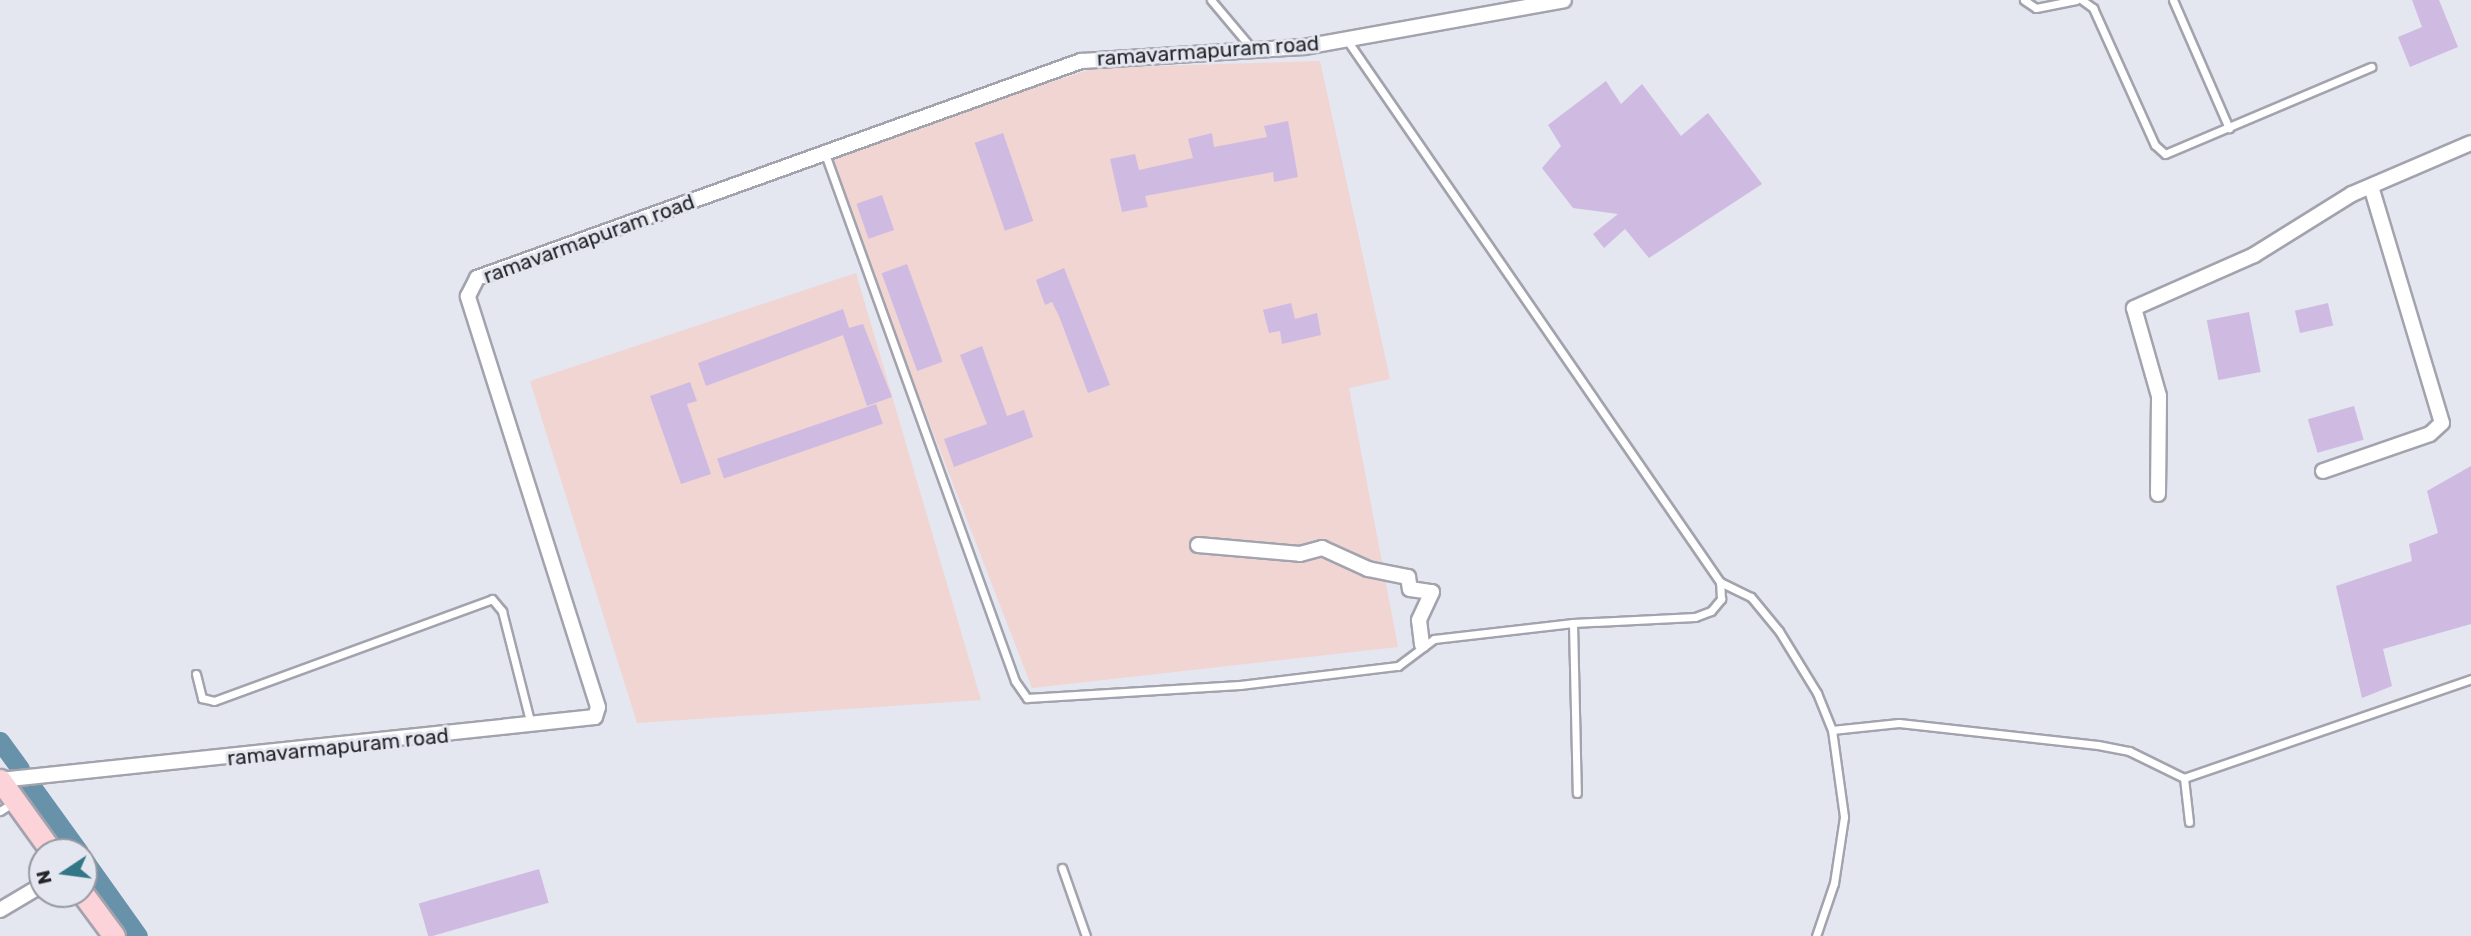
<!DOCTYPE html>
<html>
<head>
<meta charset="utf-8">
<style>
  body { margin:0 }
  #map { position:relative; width:2471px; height:936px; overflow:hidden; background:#e4e6f0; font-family:Rubik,sans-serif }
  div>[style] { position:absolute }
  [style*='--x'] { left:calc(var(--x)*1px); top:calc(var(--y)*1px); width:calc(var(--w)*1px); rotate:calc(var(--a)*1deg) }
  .education>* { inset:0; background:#f0d5d3 }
  .canal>* { height:19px; margin:-9.5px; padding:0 9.5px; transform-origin:9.5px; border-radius:9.5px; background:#6891aa }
  .building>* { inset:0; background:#cfbae2; transform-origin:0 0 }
  .roads { filter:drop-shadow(2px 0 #a2a3ad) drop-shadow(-2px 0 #a2a3ad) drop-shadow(0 2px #a2a3ad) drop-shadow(0 -2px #a2a3ad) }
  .lane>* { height:7px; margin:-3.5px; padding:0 3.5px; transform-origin:3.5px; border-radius:3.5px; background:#fff }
  .street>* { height:14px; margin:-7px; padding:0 7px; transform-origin:7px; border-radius:7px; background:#fff }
  .secondary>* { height:21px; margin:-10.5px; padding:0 10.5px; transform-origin:10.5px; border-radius:10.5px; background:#fbd3d8 }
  span { translate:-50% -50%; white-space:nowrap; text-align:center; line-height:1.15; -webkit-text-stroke:6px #e4e6f0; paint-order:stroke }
  .street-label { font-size:21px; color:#242528 }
  .north { position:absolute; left:28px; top:838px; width:70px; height:70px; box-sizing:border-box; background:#e4e6f0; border:2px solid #9799a0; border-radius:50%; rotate:257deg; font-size:19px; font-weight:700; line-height:28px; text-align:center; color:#242528 }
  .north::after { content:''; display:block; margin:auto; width:24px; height:32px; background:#337786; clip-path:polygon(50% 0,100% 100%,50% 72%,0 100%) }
</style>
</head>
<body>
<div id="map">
  <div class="education">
    <div style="clip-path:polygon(1320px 61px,1390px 379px,1349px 388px,1398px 647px,1032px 688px,826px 155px,1095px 68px)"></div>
    <div style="clip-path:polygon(856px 273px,981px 700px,637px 723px,530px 381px)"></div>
  </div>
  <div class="canal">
    <div style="--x:0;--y:741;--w:34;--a:54"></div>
    <div style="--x:30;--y:784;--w:84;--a:54.2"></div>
    <div style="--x:84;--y:860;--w:93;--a:54.6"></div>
  </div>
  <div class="building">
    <div style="clip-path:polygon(2412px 0,2439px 0,2458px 47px,2410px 67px,2398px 37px,2422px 27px)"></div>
    <div style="clip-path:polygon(1606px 81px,1621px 104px,1642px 84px,1681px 136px,1708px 113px,1762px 184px,1649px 258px,1625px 229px,1604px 248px,1593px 234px,1618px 214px,1573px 208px,1542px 168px,1561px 146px,1548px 125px)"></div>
    <div style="clip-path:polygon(1288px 121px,1298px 177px,1274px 182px,1273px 172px,1145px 196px,1148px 207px,1122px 212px,1110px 159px,1135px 154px,1139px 170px,1193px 158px,1188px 139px,1212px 133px,1214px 147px,1267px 137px,1264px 126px)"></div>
    <div style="left:1003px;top:133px;width:93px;height:30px;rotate:71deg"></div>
    <div style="left:882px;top:195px;width:37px;height:27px;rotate:71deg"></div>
    <div style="left:907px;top:264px;width:104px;height:27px;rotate:70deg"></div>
    <div style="clip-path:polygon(1064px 268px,1110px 385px,1088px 393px,1059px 316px,1052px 302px,1045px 305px,1036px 280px)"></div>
    <div style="clip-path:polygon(1291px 303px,1295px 319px,1317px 313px,1321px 335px,1282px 344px,1280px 331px,1269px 333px,1263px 310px)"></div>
    <div style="left:2328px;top:303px;width:23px;height:34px;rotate:77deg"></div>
    <div style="clip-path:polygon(843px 309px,849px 328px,863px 324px,892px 397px,867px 406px,843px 335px,706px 386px,698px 363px)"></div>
    <div style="left:2249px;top:312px;width:61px;height:43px;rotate:79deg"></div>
    <div style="clip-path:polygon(982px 346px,1007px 416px,1024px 410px,1033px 437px,954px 467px,944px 439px,987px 424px,960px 355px)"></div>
    <div style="clip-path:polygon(690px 382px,697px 401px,687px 404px,711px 474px,681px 484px,650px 396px)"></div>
    <div style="left:876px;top:404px;width:21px;height:168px;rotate:71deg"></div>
    <div style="left:2354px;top:406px;width:35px;height:48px;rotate:74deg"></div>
    <div style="clip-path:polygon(2471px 466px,2471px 624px,2383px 649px,2392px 686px,2362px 698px,2336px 586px,2412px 561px,2409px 544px,2438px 533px,2427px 491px)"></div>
    <div style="left:539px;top:869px;width:35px;height:125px;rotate:74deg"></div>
  </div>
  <div class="roads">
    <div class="lane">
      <div style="--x:1211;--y:0;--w:67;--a:49.9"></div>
      <div style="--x:2024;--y:0;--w:14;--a:34"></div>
      <div style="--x:2036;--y:8;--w:41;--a:-11.3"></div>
      <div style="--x:2082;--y:0;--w:14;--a:36"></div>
      <div style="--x:2093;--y:8;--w:150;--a:65.7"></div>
      <div style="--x:2155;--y:145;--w:13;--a:42"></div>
      <div style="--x:2165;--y:154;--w:224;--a:-22.9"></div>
      <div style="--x:2173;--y:0;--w:140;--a:66.4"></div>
      <div style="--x:824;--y:151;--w:563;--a:70.18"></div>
      <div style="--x:1015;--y:681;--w:21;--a:55"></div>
      <div style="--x:1027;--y:698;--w:213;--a:-3.5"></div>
      <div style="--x:1240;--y:685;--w:159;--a:-6.9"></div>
      <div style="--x:1398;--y:666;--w:45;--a:-36.9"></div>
      <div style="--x:1434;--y:639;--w:140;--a:-6.6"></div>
      <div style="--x:1573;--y:623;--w:122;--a:-2.8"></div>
      <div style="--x:1695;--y:617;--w:17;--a:-21"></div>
      <div style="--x:1711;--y:611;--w:16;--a:-50"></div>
      <div style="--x:1721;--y:599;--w:17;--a:-93"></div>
      <div style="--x:1720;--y:582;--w:658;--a:-124.54"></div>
      <div style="--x:1720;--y:582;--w:34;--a:26"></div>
      <div style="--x:1751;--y:597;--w:44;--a:50.5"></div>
      <div style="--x:1779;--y:631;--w:73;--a:58.5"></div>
      <div style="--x:1817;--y:693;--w:40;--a:68"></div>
      <div style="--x:1832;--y:730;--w:88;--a:82.1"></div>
      <div style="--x:1844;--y:817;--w:67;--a:98.6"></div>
      <div style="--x:1834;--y:883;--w:56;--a:108.8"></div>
      <div style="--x:1573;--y:623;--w:170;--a:88.7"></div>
      <div style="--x:196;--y:674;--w:25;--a:76"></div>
      <div style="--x:202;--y:698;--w:12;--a:14"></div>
      <div style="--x:214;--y:701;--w:296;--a:-20.1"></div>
      <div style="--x:492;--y:599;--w:16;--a:50"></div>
      <div style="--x:502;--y:611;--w:118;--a:75.7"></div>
      <div style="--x:1832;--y:730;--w:67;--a:-6"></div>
      <div style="--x:1899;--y:723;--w:200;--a:6.3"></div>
      <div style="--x:2098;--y:745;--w:32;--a:11"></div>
      <div style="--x:2129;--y:751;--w:61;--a:26.1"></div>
      <div style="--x:0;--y:811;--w:17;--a:-33"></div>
      <div style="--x:2189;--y:822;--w:44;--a:-96.5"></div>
      <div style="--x:2184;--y:778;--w:304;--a:-19"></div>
      <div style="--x:1062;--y:868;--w:72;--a:70.6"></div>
    </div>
    <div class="street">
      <div style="--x:2323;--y:471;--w:113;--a:-19.1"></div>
      <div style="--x:2430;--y:434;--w:16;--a:-43"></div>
      <div style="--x:2442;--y:423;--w:247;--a:-106.7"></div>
      <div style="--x:2158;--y:494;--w:98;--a:-89.4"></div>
      <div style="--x:2159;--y:396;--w:91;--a:-105.9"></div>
      <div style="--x:2134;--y:308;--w:131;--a:-23.8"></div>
      <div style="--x:2254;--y:255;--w:115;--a:-31.9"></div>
      <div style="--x:2352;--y:194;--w:129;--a:-23.2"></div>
      <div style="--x:1198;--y:545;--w:102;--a:5"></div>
      <div style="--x:1300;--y:554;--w:23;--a:-15"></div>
      <div style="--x:1322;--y:548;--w:51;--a:24.5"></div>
      <div style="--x:1368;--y:569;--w:41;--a:11.3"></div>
      <div style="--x:1408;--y:577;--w:12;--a:81"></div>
      <div style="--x:1410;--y:589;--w:22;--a:8"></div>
      <div style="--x:1432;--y:592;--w:31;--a:115"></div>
      <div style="--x:1419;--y:620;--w:25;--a:83"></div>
      <div style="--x:0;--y:780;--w:598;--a:-6.04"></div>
      <div style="--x:595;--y:717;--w:10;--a:-73"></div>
      <div style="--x:598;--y:707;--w:431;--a:-107.6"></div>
      <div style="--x:468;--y:296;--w:20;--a:-63"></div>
      <div style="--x:477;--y:278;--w:642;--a:-19.76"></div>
      <div style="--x:1081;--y:61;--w:223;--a:-3.6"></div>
      <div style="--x:1304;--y:47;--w:264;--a:-10.2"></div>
      <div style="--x:0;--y:910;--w:49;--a:-30.8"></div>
    </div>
    <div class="secondary">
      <div style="--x:0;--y:780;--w:89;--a:54.2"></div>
      <div style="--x:83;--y:894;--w:52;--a:53.6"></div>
    </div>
  </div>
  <div class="street-label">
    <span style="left:1208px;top:51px;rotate:-4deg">ramavarmapuram road</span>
    <span style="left:589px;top:239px;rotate:-20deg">ramavarmapuram road</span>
    <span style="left:338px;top:747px;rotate:-6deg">ramavarmapuram road</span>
  </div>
  <div class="north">N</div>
</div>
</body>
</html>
